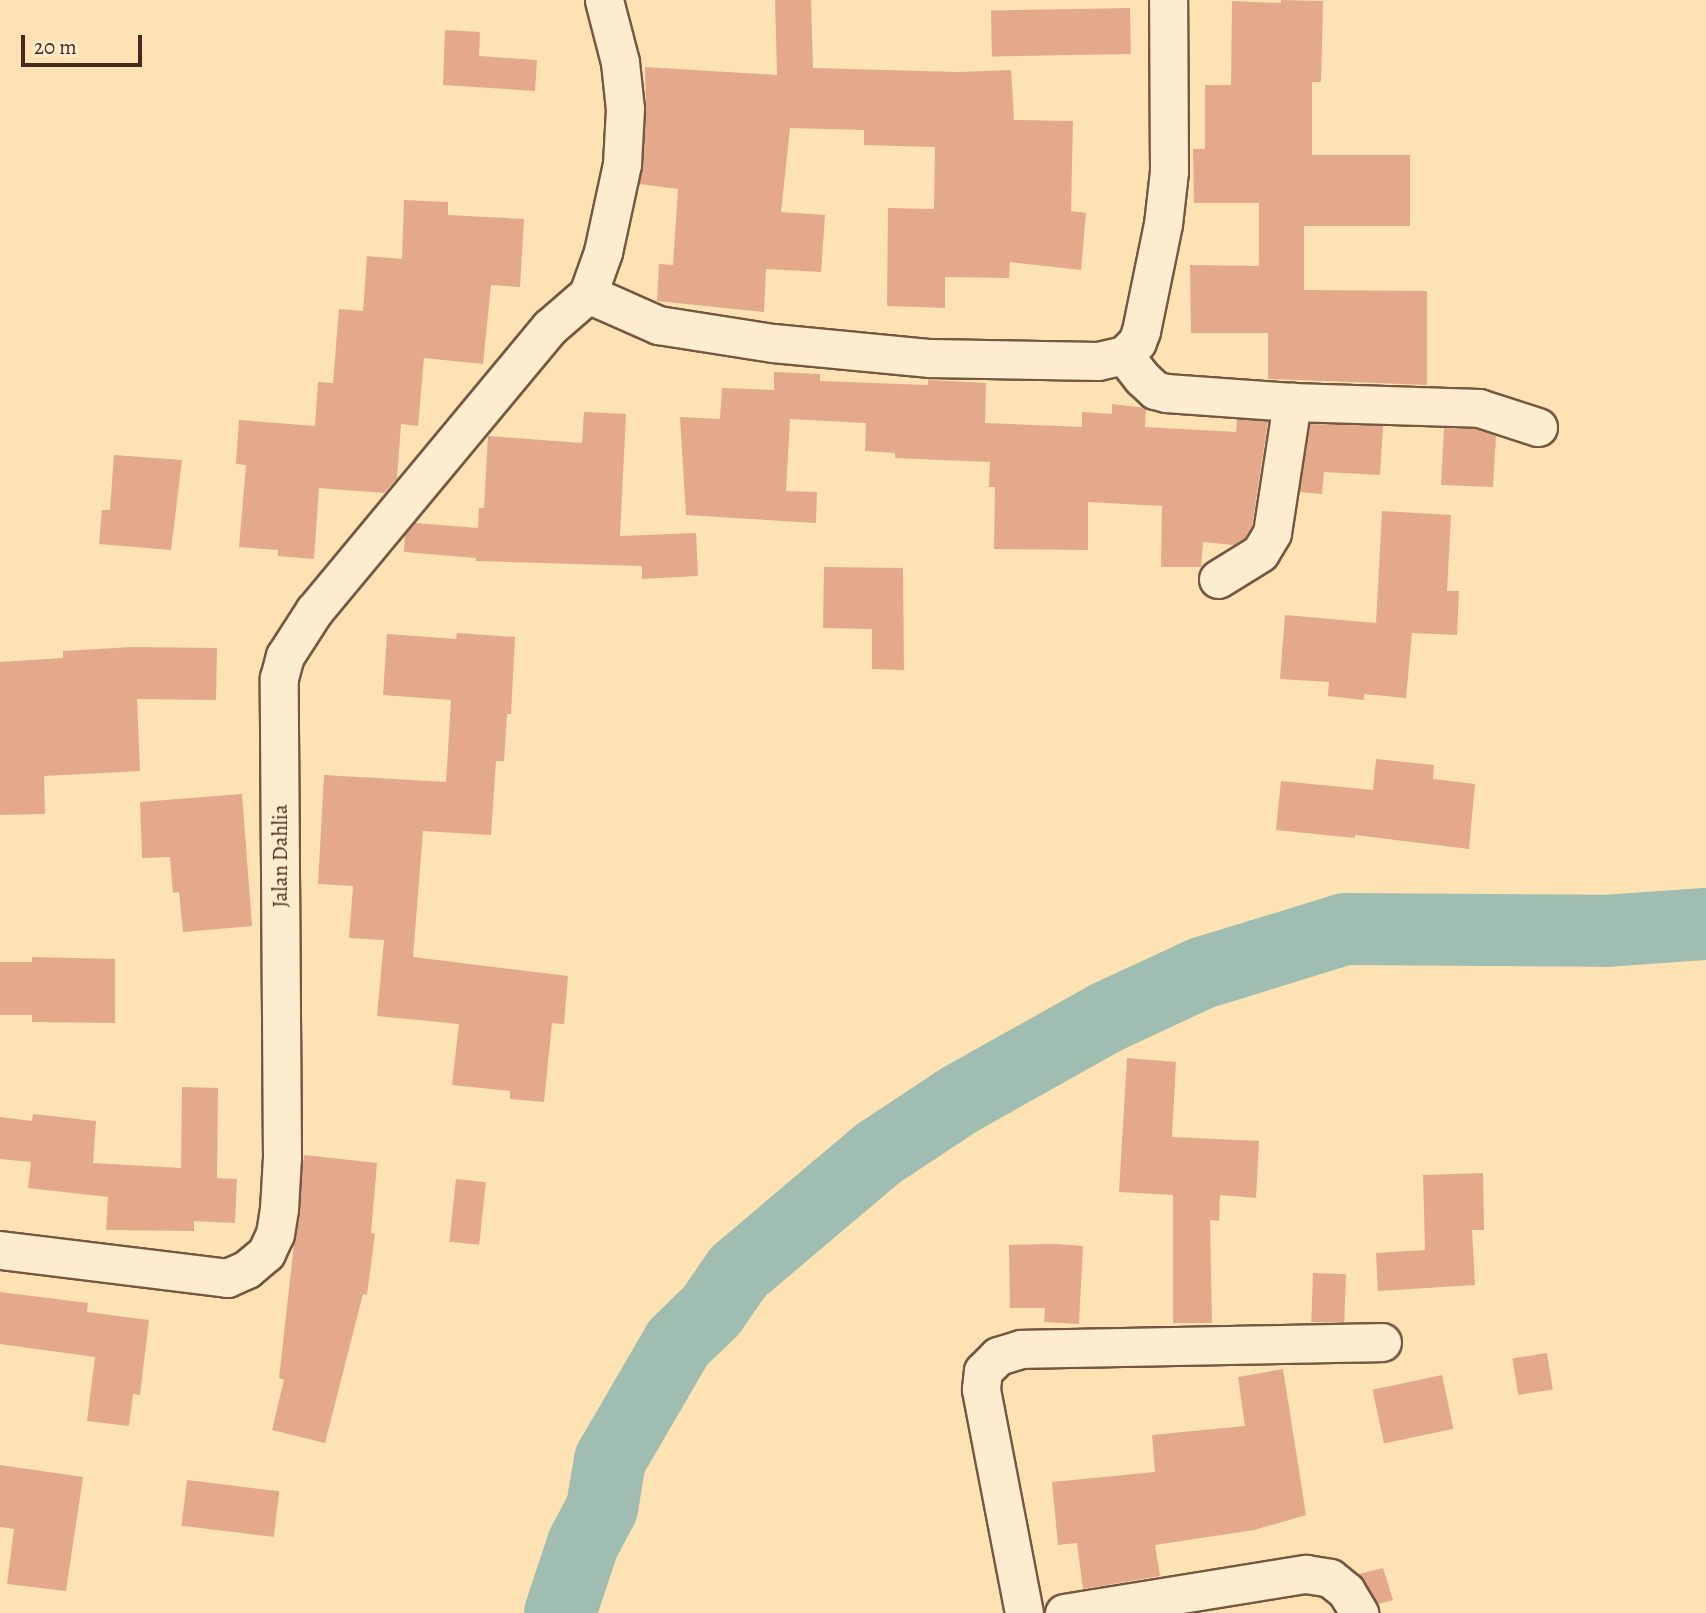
<!DOCTYPE html>
<html>
<head>
<meta charset="utf-8">
<style>
  body { margin:0 }
  #map { position:relative; width:1706px; height:1613px; overflow:hidden; background:#fde2b3; font-family:Alegreya,serif }
  div>[style] { position:absolute }
  [style*='--x'] { left:calc(var(--x)*1px); top:calc(var(--y)*1px); width:calc(var(--w)*1px); rotate:calc(var(--a)*1deg) }
  .river>* { height:72px; margin:-36px; padding:0 36px; transform-origin:36px; border-radius:36px; background:#9fbdb0 }
  .building>* { inset:0; background:#e4a98b; transform-origin:0 0 }
  .roads { filter:drop-shadow(2px 0 #745842) drop-shadow(-2px 0 #745842) drop-shadow(0 2px #745842) drop-shadow(0 -2px #745842) }
  .street>* { height:37px; margin:-18.5px; padding:0 18.5px; transform-origin:18.5px; border-radius:18.5px; background:#feecce }
  span { translate:-50% -50%; white-space:nowrap; text-align:center; line-height:1.15; -webkit-text-stroke:5px #feecce; paint-order:stroke }
  .street-label { font-size:21px; color:#462a1d }
  .scale { position:absolute; left:21px; top:35px; width:121px; height:32px; box-sizing:border-box; border:4px solid #462a1d; border-top:0; padding-left:9px; font-size:21px; line-height:24px; white-space:nowrap; color:#462a1d; -webkit-text-stroke:5px #feecce; paint-order:stroke }
</style>
</head>
<body>
<div id="map">
  <div class="river">
    <div style="--x:560;--y:1613;--w:73;--a:-71.6"></div>
    <div style="--x:583;--y:1544;--w:41;--a:-62.2"></div>
    <div style="--x:602;--y:1508;--w:49;--a:-80.5"></div>
    <div style="--x:610;--y:1460;--w:135;--a:-59.8"></div>
    <div style="--x:678;--y:1343;--w:47;--a:-44.1"></div>
    <div style="--x:712;--y:1310;--w:46;--a:-55.6"></div>
    <div style="--x:738;--y:1272;--w:185;--a:-40.2"></div>
    <div style="--x:879;--y:1153;--w:96;--a:-33.5"></div>
    <div style="--x:959;--y:1100;--w:167;--a:-29.3"></div>
    <div style="--x:1105;--y:1018;--w:107;--a:-24.9"></div>
    <div style="--x:1202;--y:973;--w:150;--a:-17.1"></div>
    <div style="--x:1345;--y:929;--w:260;--a:0.4"></div>
    <div style="--x:1605;--y:931;--w:101;--a:-4"></div>
  </div>
  <div class="building">
    <div style="clip-path:polygon(775px 0,811px 0,813px 68px,959px 72px,1011px 70px,1014px 120px,1073px 121px,1071px 211px,1086px 213px,1081px 270px,1010px 262px,1009px 278px,945px 277px,945px 308px,887px 306px,888px 208px,934px 209px,935px 147px,864px 145px,864px 130px,790px 128px,781px 212px,825px 215px,821px 272px,766px 269px,764px 312px,657px 301px,659px 264px,673px 265px,678px 189px,639px 184px,646px 110px,645px 67px,777px 75px)"></div>
    <div style="clip-path:polygon(1281px 0,1323px 1px,1321px 82px,1312px 82px,1312px 155px,1410px 155px,1410px 226px,1304px 226px,1304px 290px,1427px 291px,1427px 385px,1268px 379px,1268px 333px,1191px 333px,1190px 265px,1259px 266px,1259px 203px,1194px 203px,1193px 149px,1205px 149px,1205px 85px,1231px 85px,1232px 1px,1281px 3px)"></div>
    <div style="left:1130px;top:8px;width:46px;height:139px;rotate:89deg"></div>
    <div style="clip-path:polygon(445px 30px,480px 32px,479px 56px,537px 60px,535px 91px,443px 85px)"></div>
    <div style="clip-path:polygon(404px 200px,448px 202px,448px 215px,524px 219px,520px 287px,491px 285px,483px 364px,424px 358px,418px 426px,401px 424px,397px 478px,384px 493px,319px 488px,314px 559px,278px 556px,278px 550px,239px 547px,246px 465px,236px 464px,239px 420px,315px 426px,318px 382px,333px 383px,339px 309px,363px 311px,367px 256px,402px 259px)"></div>
    <div style="clip-path:polygon(774px 372px,820px 374px,820px 381px,928px 385px,928px 380px,986px 383px,985px 423px,1082px 427px,1082px 412px,1112px 414px,1112px 404px,1146px 408px,1145px 427px,1236px 432px,1237px 419px,1268px 421px,1252px 526px,1245px 538px,1234px 545px,1203px 542px,1201px 567px,1161px 567px,1162px 506px,1088px 502px,1088px 550px,994px 549px,995px 487px,989px 487px,990px 462px,895px 458px,895px 453px,865px 451px,866px 423px,790px 419px,786px 491px,817px 492px,816px 523px,686px 515px,680px 417px,720px 419px,722px 388px,774px 390px)"></div>
    <div style="clip-path:polygon(584px 412px,626px 414px,620px 536px,696px 533px,698px 576px,642px 579px,642px 566px,476px 561px,476px 558px,404px 552px,405px 534px,415px 523px,478px 528px,479px 508px,484px 508px,488px 436px,582px 443px)"></div>
    <div style="clip-path:polygon(1310px 424px,1383px 426px,1380px 475px,1324px 472px,1322px 494px,1299px 492px)"></div>
    <div style="clip-path:polygon(1444px 428px,1475px 429px,1496px 436px,1493px 487px,1441px 485px)"></div>
    <div style="clip-path:polygon(114px 455px,182px 460px,171px 550px,99px 544px,102px 510px,110px 510px)"></div>
    <div style="clip-path:polygon(1382px 511px,1451px 515px,1447px 591px,1459px 591px,1457px 635px,1412px 633px,1406px 698px,1364px 694px,1364px 700px,1328px 696px,1329px 682px,1280px 679px,1285px 615px,1376px 623px)"></div>
    <div style="clip-path:polygon(824px 567px,903px 568px,904px 670px,872px 669px,872px 629px,823px 628px)"></div>
    <div style="clip-path:polygon(457px 633px,515px 637px,511px 714px,507px 714px,504px 761px,496px 761px,491px 835px,423px 831px,413px 957px,568px 976px,564px 1024px,552px 1023px,544px 1102px,510px 1099px,510px 1091px,452px 1085px,459px 1024px,377px 1016px,384px 940px,349px 938px,353px 886px,318px 884px,324px 775px,446px 782px,451px 700px,383px 695px,387px 634px,456px 639px)"></div>
    <div style="clip-path:polygon(132px 647px,217px 648px,216px 700px,137px 699px,140px 771px,44px 776px,45px 814px,0 815px,0 662px,63px 658px,63px 651px)"></div>
    <div style="clip-path:polygon(1376px 759px,1434px 765px,1433px 779px,1475px 784px,1469px 849px,1355px 835px,1355px 838px,1276px 830px,1281px 781px,1373px 790px)"></div>
    <div style="clip-path:polygon(242px 794px,252px 926px,183px 932px,179px 892px,173px 893px,170px 857px,142px 858px,140px 802px)"></div>
    <div style="clip-path:polygon(32px 957px,115px 959px,115px 1023px,32px 1022px,32px 1015px,0 1015px,0 962px,32px 962px)"></div>
    <div style="clip-path:polygon(1127px 1058px,1176px 1062px,1172px 1137px,1259px 1141px,1256px 1198px,1220px 1195px,1219px 1221px,1210px 1220px,1212px 1323px,1173px 1323px,1173px 1195px,1119px 1192px)"></div>
    <div style="clip-path:polygon(182px 1087px,218px 1088px,217px 1178px,237px 1179px,235px 1223px,194px 1221px,194px 1231px,106px 1230px,108px 1197px,28px 1188px,31px 1162px,0 1159px,0 1117px,32px 1121px,33px 1114px,96px 1121px,93px 1163px,181px 1168px)"></div>
    <div style="clip-path:polygon(304px 1155px,377px 1163px,371px 1233px,375px 1234px,367px 1295px,363px 1294px,325px 1443px,272px 1430px,284px 1380px,279px 1378px)"></div>
    <div style="clip-path:polygon(1483px 1173px,1484px 1230px,1472px 1230px,1475px 1285px,1378px 1291px,1376px 1253px,1425px 1250px,1423px 1175px)"></div>
    <div style="left:456px;top:1179px;width:30px;height:63px;rotate:6deg"></div>
    <div style="clip-path:polygon(1055px 1244px,1083px 1246px,1079px 1324px,1044px 1322px,1045px 1308px,1010px 1308px,1009px 1245px)"></div>
    <div style="left:1313px;top:1273px;width:33px;height:49px;rotate:2deg"></div>
    <div style="clip-path:polygon(0 1292px,88px 1303px,87px 1312px,149px 1320px,140px 1395px,133px 1394px,129px 1426px,87px 1421px,95px 1357px,0 1344px)"></div>
    <div style="left:1547px;top:1353px;width:37px;height:35px;rotate:81deg"></div>
    <div style="clip-path:polygon(1283px 1369px,1306px 1515px,1254px 1530px,1155px 1545px,1160px 1576px,1083px 1589px,1077px 1543px,1058px 1545px,1052px 1482px,1155px 1472px,1152px 1435px,1245px 1426px,1238px 1377px)"></div>
    <div style="left:1442px;top:1375px;width:55px;height:71px;rotate:78deg"></div>
    <div style="clip-path:polygon(0 1465px,83px 1477px,66px 1591px,7px 1584px,14px 1529px,0 1527px)"></div>
    <div style="left:187px;top:1480px;width:93px;height:46px;rotate:7deg"></div>
    <div style="clip-path:polygon(1383px 1568px,1393px 1600px,1378px 1604px,1359px 1574px)"></div>
  </div>
  <div class="roads">
    <div class="street">
      <div style="--x:588;--y:294;--w:77;--a:23.9"></div>
      <div style="--x:658;--y:325;--w:116;--a:8.9"></div>
      <div style="--x:773;--y:343;--w:158;--a:5.5"></div>
      <div style="--x:930;--y:358;--w:168;--a:1"></div>
      <div style="--x:1098;--y:361;--w:27;--a:-13"></div>
      <div style="--x:1124;--y:355;--w:18;--a:-45"></div>
      <div style="--x:1137;--y:342;--w:12;--a:-70"></div>
      <div style="--x:1141;--y:331;--w:109;--a:-78.4"></div>
      <div style="--x:1163;--y:224;--w:53;--a:-83.5"></div>
      <div style="--x:1169;--y:171;--w:171;--a:-90.3"></div>
      <div style="--x:1124;--y:355;--w:29;--a:52"></div>
      <div style="--x:1142;--y:378;--w:18;--a:43"></div>
      <div style="--x:1155;--y:390;--w:11;--a:15"></div>
      <div style="--x:1166;--y:393;--w:126;--a:4.1"></div>
      <div style="--x:1292;--y:402;--w:187;--a:1.8"></div>
      <div style="--x:1479;--y:408;--w:62;--a:17.9"></div>
      <div style="--x:1218;--y:579;--w:49;--a:-31.8"></div>
      <div style="--x:1260;--y:553;--w:23;--a:-59"></div>
      <div style="--x:1272;--y:533;--w:133;--a:-81.3"></div>
      <div style="--x:0;--y:1250;--w:229;--a:7"></div>
      <div style="--x:227;--y:1278;--w:22;--a:-24"></div>
      <div style="--x:247;--y:1269;--w:25;--a:-40"></div>
      <div style="--x:266;--y:1253;--w:21;--a:-65"></div>
      <div style="--x:275;--y:1234;--w:25;--a:-81"></div>
      <div style="--x:279;--y:1209;--w:52;--a:-86.7"></div>
      <div style="--x:282;--y:1157;--w:479;--a:-90.4"></div>
      <div style="--x:279;--y:678;--w:23;--a:-75"></div>
      <div style="--x:285;--y:656;--w:54;--a:-57.2"></div>
      <div style="--x:314;--y:611;--w:369;--a:-50.3"></div>
      <div style="--x:550;--y:327;--w:50;--a:-41"></div>
      <div style="--x:588;--y:294;--w:45;--a:-70.3"></div>
      <div style="--x:603;--y:252;--w:90;--a:-77.8"></div>
      <div style="--x:622;--y:164;--w:55;--a:-86.9"></div>
      <div style="--x:625;--y:109;--w:47;--a:-96.1"></div>
      <div style="--x:620;--y:62;--w:64;--a:-104.5"></div>
      <div style="--x:1024;--y:1613;--w:228;--a:-100.9"></div>
      <div style="--x:981;--y:1389;--w:18;--a:-84"></div>
      <div style="--x:983;--y:1371;--w:21;--a:-45"></div>
      <div style="--x:998;--y:1356;--w:24;--a:-17"></div>
      <div style="--x:1021;--y:1349;--w:361;--a:-1.1"></div>
      <div style="--x:1064;--y:1613;--w:245;--a:-9.2"></div>
      <div style="--x:1306;--y:1574;--w:24;--a:9"></div>
      <div style="--x:1330;--y:1578;--w:21;--a:39"></div>
      <div style="--x:1346;--y:1591;--w:26;--a:59"></div>
    </div>
  </div>
  <div class="street-label">
    <span style="left:280px;top:856px;rotate:-90deg">Jalan Dahlia</span>
  </div>
  <div class="scale">20 m</div>
</div>
</body>
</html>
